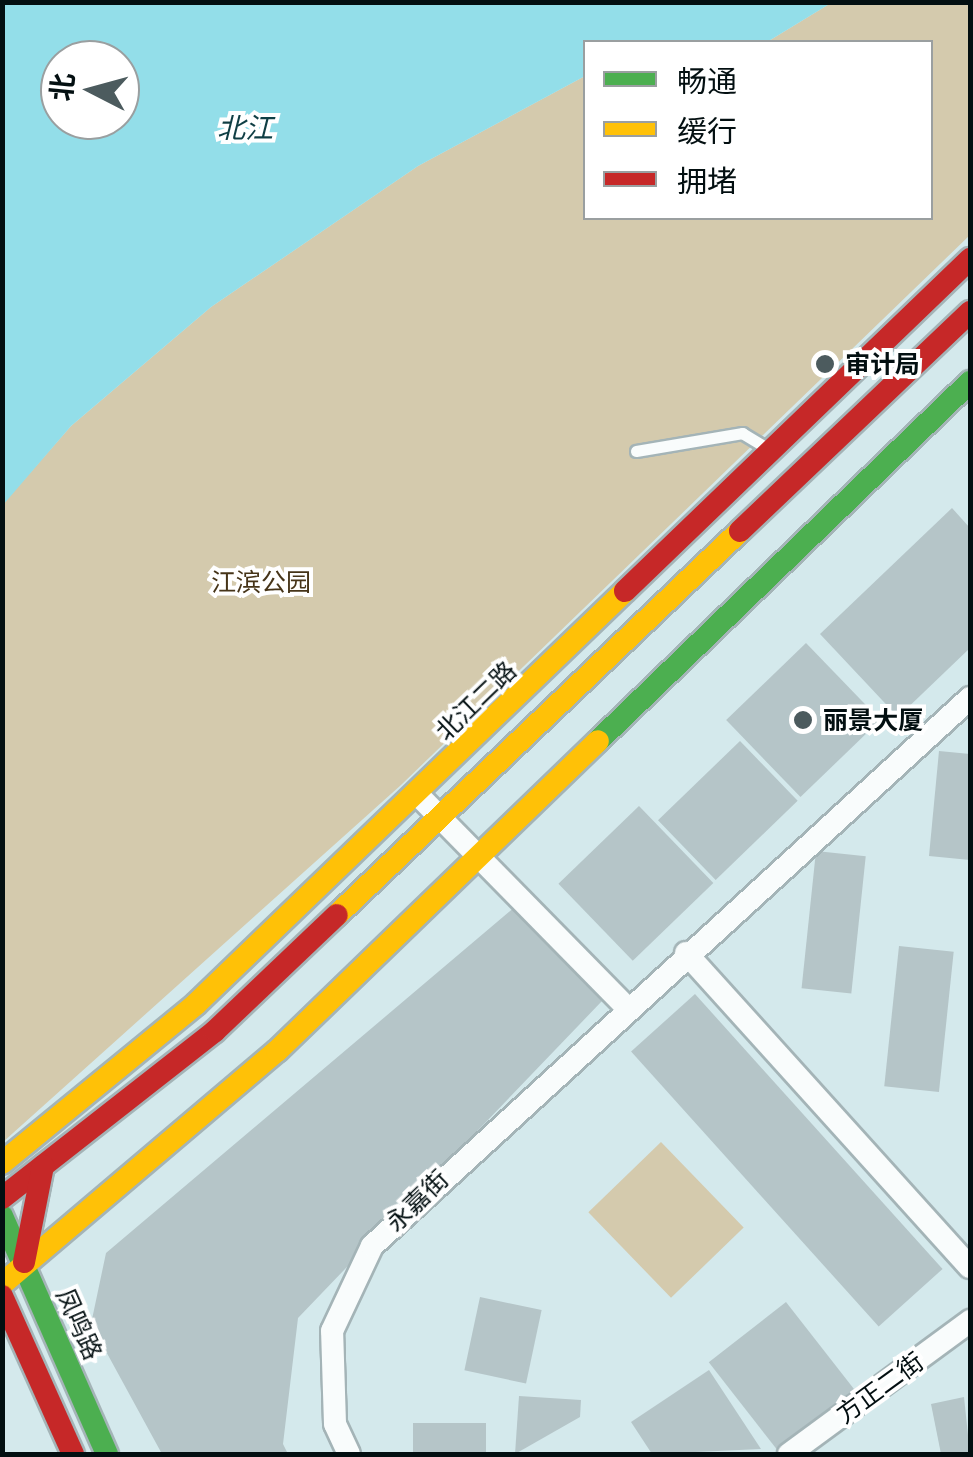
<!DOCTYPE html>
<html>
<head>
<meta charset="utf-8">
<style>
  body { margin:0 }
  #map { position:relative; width:973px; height:1457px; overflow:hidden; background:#d4e9ec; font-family:"Public Sans","Noto Sans SC",sans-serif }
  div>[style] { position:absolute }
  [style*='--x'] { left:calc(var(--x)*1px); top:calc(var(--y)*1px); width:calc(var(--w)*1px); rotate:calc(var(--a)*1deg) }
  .green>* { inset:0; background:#d4caad; transform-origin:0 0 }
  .water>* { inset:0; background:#93dee9 }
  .building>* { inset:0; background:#b5c5c8; transform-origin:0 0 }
  .roads { filter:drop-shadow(2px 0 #a4b4b7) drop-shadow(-2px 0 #a4b4b7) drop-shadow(0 2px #a4b4b7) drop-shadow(0 -2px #a4b4b7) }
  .lane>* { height:11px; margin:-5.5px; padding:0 5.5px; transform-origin:5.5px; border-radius:5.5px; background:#f9fcfc }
  .street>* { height:22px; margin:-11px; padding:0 11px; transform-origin:11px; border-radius:11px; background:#f9fcfc }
  .fast>* { height:22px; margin:-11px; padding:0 11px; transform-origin:11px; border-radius:11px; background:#4caf50 }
  .slow>* { height:22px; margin:-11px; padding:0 11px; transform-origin:11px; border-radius:11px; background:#ffc107 }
  .jam>* { height:22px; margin:-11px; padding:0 11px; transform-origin:11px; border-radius:11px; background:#c62828 }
  .dots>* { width:28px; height:28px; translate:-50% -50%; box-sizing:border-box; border:5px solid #fff; border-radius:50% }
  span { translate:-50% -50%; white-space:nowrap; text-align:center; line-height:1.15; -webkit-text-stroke:8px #fff; paint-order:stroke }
  .poi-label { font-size:25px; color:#030f11; font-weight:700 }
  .left { translate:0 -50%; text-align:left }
  .park-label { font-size:25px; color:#463418 }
  .street-label { font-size:25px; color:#030f11 }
  .water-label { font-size:28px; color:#0f3e44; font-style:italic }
  .frame { position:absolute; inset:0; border:5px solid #030f11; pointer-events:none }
  .legend { position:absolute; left:583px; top:40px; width:350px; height:180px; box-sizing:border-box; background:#fff; border:2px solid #9a9fa0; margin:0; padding:12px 18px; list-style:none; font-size:30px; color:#030f11 }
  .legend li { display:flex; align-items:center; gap:20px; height:50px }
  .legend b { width:50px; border:2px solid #9a9fa0 }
  .north { position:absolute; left:40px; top:40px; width:100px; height:100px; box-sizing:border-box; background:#fff; border:2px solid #9a9fa0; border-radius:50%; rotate:276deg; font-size:28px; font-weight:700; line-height:40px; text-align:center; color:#030f11 }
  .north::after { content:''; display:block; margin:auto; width:35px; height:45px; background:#4c5b5e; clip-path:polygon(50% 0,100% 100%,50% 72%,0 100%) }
</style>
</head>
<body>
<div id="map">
  <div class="green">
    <div style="clip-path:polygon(831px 3px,970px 3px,970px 235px,401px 785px,3px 1142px,2px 505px,71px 426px,211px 307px,418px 166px,585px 76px,586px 218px,930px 218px,930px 42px,767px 42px)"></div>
    <div style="left:661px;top:1142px;width:119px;height:101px;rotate:46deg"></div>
  </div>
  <div class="water">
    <div style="clip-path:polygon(evenodd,3px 2px,831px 2px,831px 3px,767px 42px,586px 42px,585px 76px,418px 166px,211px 307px,71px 426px,3px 505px,3px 2px,60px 60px,120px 60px,120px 120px,60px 120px,60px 60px)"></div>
  </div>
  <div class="building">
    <div style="clip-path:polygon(952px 508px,970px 528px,970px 648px,898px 717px,820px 634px)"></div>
    <div style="left:806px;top:643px;width:107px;height:111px;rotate:46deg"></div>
    <div style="left:740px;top:741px;width:83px;height:114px;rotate:46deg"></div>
    <div style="clip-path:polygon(939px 751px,970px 754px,970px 860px,929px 856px)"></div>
    <div style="left:639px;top:806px;width:107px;height:112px;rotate:46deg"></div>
    <div style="left:816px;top:851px;width:50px;height:138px;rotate:6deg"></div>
    <div style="clip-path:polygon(516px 906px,602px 1001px,298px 1318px,283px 1444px,288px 1454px,162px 1454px,91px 1324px,106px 1253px)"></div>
    <div style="left:899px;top:946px;width:55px;height:141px;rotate:6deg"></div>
    <div style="left:695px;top:994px;width:370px;height:86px;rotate:48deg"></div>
    <div style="left:480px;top:1297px;width:63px;height:75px;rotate:12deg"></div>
    <div style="left:786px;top:1302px;width:111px;height:98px;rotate:52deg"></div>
    <div style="clip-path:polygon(709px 1370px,761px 1449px,652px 1454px,631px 1422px)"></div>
    <div style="clip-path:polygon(519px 1396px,581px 1400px,580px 1417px,515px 1454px)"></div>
    <div style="clip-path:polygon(964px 1397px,970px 1454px,941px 1454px,931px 1404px)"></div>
    <div style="left:413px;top:1423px;width:73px;height:31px"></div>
  </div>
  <div class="roads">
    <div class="lane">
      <div style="--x:636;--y:451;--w:108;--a:-9.6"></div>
      <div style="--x:742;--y:433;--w:31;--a:31"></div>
    </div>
    <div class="street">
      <div style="--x:418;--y:795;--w:298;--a:45.5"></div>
      <div style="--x:686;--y:953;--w:423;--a:47.9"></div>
      <div style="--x:349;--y:1454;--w:33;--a:-115"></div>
      <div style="--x:335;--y:1424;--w:93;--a:-91.8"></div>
      <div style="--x:332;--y:1331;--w:94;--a:-64.8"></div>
      <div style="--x:372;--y:1246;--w:811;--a:-42.5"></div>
      <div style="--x:789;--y:1454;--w:225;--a:-36.3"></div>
    </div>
    <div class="fast">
      <div style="--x:598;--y:741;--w:517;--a:-43.98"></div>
      <div style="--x:2;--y:1216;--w:260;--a:66.2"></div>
    </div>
    <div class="slow">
      <div style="--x:337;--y:915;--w:557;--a:-43.62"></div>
      <div style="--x:2;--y:1163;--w:251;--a:-39.3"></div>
      <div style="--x:196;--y:1004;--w:595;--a:-43.91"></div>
      <div style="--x:2;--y:1284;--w:360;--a:-40.3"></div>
      <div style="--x:277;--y:1051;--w:446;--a:-44"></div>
    </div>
    <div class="jam">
      <div style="--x:740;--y:531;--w:318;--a:-43.6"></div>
      <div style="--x:625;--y:591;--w:479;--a:-43.9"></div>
      <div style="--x:2;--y:1198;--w:271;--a:-38.1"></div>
      <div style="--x:215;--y:1031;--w:168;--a:-43.6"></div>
      <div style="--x:24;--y:1262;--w:98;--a:-78.8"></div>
      <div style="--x:2;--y:1296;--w:173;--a:65.8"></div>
    </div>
  </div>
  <div class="dots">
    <div style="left:825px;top:364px;background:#4c5b5e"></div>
    <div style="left:803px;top:720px;background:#4c5b5e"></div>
  </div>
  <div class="poi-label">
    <span class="left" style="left:845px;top:364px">审计局</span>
    <span class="left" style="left:823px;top:720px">丽景大厦</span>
  </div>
  <div class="park-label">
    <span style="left:261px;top:582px">江滨公园</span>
  </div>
  <div class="street-label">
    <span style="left:476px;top:701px;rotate:-44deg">北江二路</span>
    <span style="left:417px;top:1201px;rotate:-44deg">永嘉街</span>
    <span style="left:79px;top:1324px;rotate:66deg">凤鸣路</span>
    <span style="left:880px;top:1388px;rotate:-36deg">方正二街</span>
  </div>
  <div class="water-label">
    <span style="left:245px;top:128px">北江</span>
  </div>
  <div class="frame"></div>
  <ul class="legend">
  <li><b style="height:12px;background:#4caf50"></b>畅通</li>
  <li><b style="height:12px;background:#ffc107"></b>缓行</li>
  <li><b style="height:12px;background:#c62828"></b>拥堵</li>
  </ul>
  <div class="north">北</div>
</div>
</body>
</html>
